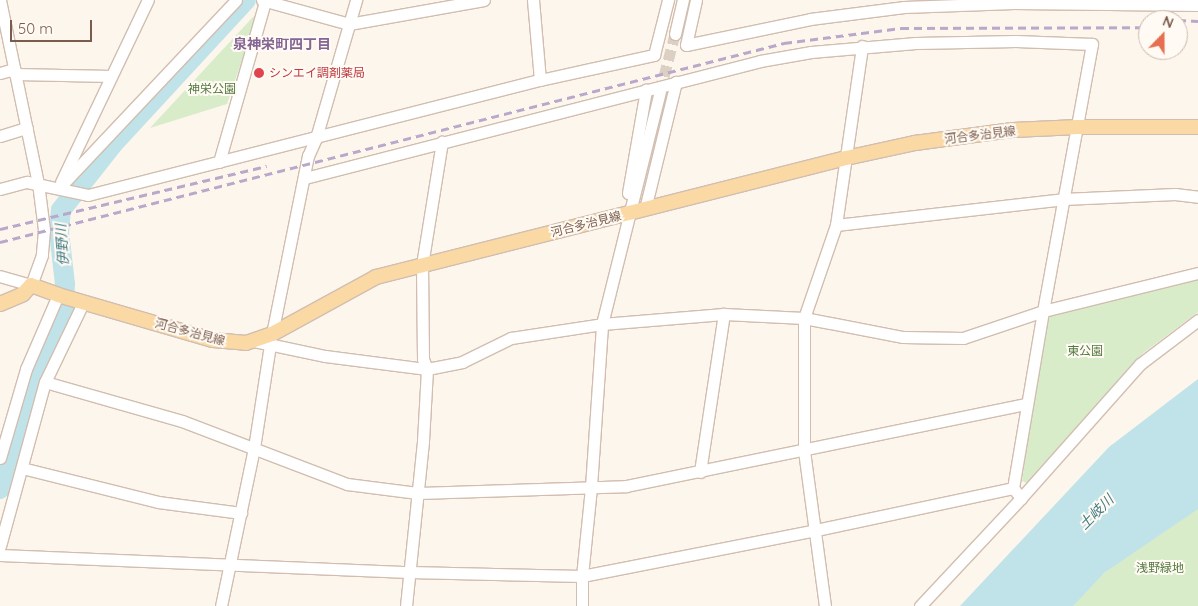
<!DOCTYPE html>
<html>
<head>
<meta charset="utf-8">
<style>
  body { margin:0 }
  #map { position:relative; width:1198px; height:606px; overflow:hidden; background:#fdf6ec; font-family:Quicksand,"Noto Sans JP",sans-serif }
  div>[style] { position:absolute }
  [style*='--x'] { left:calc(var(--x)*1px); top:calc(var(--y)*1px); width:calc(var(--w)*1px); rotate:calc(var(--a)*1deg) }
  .green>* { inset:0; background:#d8ecc9 }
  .water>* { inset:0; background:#bfe3e8 }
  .river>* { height:20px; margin:-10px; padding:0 10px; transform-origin:10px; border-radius:10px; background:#bfe3e8 }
  .minor-tunnel>* { height:11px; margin-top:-5.5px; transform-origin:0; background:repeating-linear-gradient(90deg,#dcd0c4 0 11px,transparent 0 16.5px) }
  .roads { filter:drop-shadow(1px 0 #d1beb0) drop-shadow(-1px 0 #d1beb0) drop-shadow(0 1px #d1beb0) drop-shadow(0 -1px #d1beb0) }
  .minor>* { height:11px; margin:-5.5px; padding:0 5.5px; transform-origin:5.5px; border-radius:5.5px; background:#fff }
  .major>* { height:14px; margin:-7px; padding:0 7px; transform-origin:7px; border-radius:7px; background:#fbd9a5 }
  .rail>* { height:3px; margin-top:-1.5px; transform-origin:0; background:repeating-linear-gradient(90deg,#b9a8c9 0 8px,transparent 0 13px) }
  .dots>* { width:14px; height:14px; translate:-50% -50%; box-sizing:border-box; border:2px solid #fffaf3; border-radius:50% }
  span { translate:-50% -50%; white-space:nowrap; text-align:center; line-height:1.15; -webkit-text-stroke:4px #fffaf3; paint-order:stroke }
  .health-label { font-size:12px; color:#be3a42 }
  .left { translate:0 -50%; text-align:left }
  .park-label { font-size:12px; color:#537a41 }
  .street-label { font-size:12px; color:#7a5c4d }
  .neighbourhood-label { font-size:14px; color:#846695; font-weight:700 }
  .water-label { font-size:14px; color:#437c86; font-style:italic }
  .north { position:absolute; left:1138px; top:10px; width:50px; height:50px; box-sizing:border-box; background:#fffaf3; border:1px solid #cabbb1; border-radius:50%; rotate:22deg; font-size:14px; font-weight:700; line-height:20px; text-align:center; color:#7a5c4d }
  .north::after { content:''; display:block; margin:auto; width:18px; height:22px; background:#e76f51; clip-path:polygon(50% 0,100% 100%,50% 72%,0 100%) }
  .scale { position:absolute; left:10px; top:20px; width:82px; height:22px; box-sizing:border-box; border:2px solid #7a5c4d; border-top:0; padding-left:6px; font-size:15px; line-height:18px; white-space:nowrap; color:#7a5c4d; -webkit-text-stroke:4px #fffaf3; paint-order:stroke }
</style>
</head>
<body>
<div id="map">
  <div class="green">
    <div style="clip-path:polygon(258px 13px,227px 104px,150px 128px,252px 18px)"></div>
    <div style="clip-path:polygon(1198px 279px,1198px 312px,1142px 354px,1027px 483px,1022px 481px,1045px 320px,1050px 315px)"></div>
    <div style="clip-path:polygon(1198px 501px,1198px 606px,1061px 606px)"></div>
  </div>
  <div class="water">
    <div style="clip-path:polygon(1198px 379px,1198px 509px,1104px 573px,1073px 606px,960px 606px,1109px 447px)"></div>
  </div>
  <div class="river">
    <div style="--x:0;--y:489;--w:122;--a:-72.9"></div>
    <div style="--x:36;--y:372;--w:69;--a:-66"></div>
    <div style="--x:64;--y:309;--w:25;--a:-88"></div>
    <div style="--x:65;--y:284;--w:52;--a:-96.6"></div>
    <div style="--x:59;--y:232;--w:22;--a:-85"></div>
    <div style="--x:61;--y:210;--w:84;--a:-51.8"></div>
    <div style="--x:113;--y:144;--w:196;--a:-47.3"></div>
  </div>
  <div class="minor-tunnel">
    <div style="--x:660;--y:92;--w:60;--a:-75.5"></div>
  </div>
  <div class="roads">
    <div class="minor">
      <div style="--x:0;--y:0;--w:187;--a:78.3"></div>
      <div style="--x:38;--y:183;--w:47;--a:82.7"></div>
      <div style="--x:44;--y:230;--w:25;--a:95"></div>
      <div style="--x:42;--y:255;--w:32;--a:110"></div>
      <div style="--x:31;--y:285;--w:32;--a:-164"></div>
      <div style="--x:262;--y:0;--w:90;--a:15.4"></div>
      <div style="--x:349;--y:24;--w:137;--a:-10.1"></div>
      <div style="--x:533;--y:0;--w:80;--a:85"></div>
      <div style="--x:696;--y:0;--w:46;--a:102.5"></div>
      <div style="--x:686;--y:45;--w:127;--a:-11.8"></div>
      <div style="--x:810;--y:19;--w:95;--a:-7.3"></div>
      <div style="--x:904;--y:7;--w:110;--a:-2.1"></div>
      <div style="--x:1014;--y:3;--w:184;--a:0.6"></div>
      <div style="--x:675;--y:34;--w:35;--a:-77"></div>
      <div style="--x:0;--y:73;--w:15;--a:-16"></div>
      <div style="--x:15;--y:74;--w:96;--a:1.2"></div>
      <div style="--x:0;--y:136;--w:28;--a:-17"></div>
      <div style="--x:219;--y:162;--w:166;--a:-74"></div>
      <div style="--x:305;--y:178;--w:470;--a:-14.4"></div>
      <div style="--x:760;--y:61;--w:52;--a:-10"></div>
      <div style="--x:811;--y:52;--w:105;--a:-4.9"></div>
      <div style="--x:916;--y:43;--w:100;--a:-1.1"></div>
      <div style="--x:1016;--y:41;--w:76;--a:2.3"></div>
      <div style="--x:1092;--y:44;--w:271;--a:100.4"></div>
      <div style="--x:1043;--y:311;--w:180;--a:99.6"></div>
      <div style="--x:61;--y:182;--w:202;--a:-64.5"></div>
      <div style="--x:59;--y:188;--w:258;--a:-46.7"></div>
      <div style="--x:0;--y:189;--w:28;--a:-15"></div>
      <div style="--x:27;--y:182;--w:62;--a:12"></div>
      <div style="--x:88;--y:195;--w:466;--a:-14.3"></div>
      <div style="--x:540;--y:80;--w:117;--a:-12.4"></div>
      <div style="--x:654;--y:55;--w:57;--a:-75.7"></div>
      <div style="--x:628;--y:193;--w:105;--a:-80.1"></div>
      <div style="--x:645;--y:209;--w:131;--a:-76.3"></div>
      <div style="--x:836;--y:225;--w:228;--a:-6.5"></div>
      <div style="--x:1063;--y:199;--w:112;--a:-2.6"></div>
      <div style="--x:1175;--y:194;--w:23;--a:7"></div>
      <div style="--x:272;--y:334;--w:182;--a:-78.6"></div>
      <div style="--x:308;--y:156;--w:20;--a:-66"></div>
      <div style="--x:316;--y:138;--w:144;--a:-73.8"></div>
      <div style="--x:254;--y:341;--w:73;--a:11.9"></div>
      <div style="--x:325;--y:356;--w:103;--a:7.3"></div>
      <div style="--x:427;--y:369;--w:36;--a:-11"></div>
      <div style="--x:462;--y:362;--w:55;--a:-26.1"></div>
      <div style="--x:511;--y:338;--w:92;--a:-8.7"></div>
      <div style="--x:602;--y:324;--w:122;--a:-4.7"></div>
      <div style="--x:724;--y:314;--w:80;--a:2.9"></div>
      <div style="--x:804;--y:318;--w:101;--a:10.9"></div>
      <div style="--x:903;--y:337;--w:60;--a:1"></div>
      <div style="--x:963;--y:338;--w:84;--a:-18.6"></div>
      <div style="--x:1043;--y:311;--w:160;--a:-13.8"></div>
      <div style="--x:45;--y:382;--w:142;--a:15.9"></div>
      <div style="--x:182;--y:421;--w:177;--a:20.9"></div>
      <div style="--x:347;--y:484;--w:71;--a:7.3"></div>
      <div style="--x:417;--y:493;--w:209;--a:-1.9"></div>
      <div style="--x:626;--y:486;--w:409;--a:-11.6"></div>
      <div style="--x:0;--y:458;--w:93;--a:-73.7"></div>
      <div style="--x:26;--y:369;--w:81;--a:-66.6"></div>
      <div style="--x:22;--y:468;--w:140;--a:14"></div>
      <div style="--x:158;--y:502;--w:84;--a:7.5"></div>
      <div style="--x:700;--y:472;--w:160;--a:-81.4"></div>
      <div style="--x:0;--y:546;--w:170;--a:-74.7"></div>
      <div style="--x:45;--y:382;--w:88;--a:-64.3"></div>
      <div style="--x:0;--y:555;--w:409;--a:2.4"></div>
      <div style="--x:409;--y:572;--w:173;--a:1.3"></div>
      <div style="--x:582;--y:576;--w:238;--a:-11.1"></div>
      <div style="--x:816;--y:530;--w:201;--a:-12"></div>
      <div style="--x:1013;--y:488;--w:13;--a:51"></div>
      <div style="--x:221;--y:606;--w:161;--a:-78.2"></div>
      <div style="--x:254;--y:448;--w:104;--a:-81.2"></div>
      <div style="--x:406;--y:606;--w:166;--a:-84.1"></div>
      <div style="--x:423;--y:441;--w:72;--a:-86.8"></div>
      <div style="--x:427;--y:369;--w:11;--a:-112"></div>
      <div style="--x:423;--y:359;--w:94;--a:-90.6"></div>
      <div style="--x:422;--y:265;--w:125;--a:-80.8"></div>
      <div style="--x:582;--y:606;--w:30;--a:-90"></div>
      <div style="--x:582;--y:576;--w:89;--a:-84.2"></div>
      <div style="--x:591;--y:487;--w:163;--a:-86.1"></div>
      <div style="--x:602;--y:324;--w:239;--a:-76"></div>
      <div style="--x:825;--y:606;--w:157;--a:-97.7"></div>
      <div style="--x:804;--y:450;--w:132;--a:-90"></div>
      <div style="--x:804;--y:318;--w:98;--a:-71"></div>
      <div style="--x:836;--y:225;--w:181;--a:-81.7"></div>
      <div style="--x:920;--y:606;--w:148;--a:-46.9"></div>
      <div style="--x:1021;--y:498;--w:179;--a:-48.4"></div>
      <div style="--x:1140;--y:364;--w:73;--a:-37.2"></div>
    </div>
    <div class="major">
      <div style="--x:0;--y:304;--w:25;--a:-23"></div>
      <div style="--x:23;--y:294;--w:12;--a:-48"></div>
      <div style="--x:31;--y:285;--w:29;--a:20"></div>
      <div style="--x:58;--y:295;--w:161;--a:16.2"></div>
      <div style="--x:213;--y:340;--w:33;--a:5"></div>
      <div style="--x:246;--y:343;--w:28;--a:-19"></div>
      <div style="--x:272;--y:334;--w:119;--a:-28.7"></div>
      <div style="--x:376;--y:277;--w:485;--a:-14.2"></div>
      <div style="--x:846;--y:158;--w:71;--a:-12.3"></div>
      <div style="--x:915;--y:143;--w:99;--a:-7.6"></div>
      <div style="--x:1013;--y:130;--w:65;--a:-2.6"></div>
      <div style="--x:1078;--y:127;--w:120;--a:0"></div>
    </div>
  </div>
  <div class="rail">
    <div style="--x:1178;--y:20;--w:20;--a:3"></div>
    <div style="--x:0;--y:229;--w:274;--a:-13.3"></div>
    <div style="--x:0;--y:242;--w:809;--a:-14.24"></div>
    <div style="--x:784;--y:43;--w:118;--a:-7.3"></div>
    <div style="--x:901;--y:28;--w:247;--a:-0.2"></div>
  </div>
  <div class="dots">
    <div style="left:259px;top:73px;background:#e0444e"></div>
  </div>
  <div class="health-label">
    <span class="left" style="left:269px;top:73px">シンエイ調剤薬局</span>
  </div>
  <div class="park-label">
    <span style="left:212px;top:89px">神栄公園</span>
    <span style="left:1085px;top:351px">東公園</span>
    <span style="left:1160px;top:568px">浅野緑地</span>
  </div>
  <div class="street-label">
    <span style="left:980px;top:135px;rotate:-7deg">河合多治見線</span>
    <span style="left:586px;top:224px;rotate:-14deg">河合多治見線</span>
    <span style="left:190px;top:332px;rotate:15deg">河合多治見線</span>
  </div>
  <div class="neighbourhood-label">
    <span style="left:282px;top:44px">泉神栄町四丁目</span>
  </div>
  <div class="water-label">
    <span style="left:62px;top:245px;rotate:-94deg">伊野川</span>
    <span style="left:1096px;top:512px;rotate:-45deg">土岐川</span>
  </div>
  <div class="north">N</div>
  <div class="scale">50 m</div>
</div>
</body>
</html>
